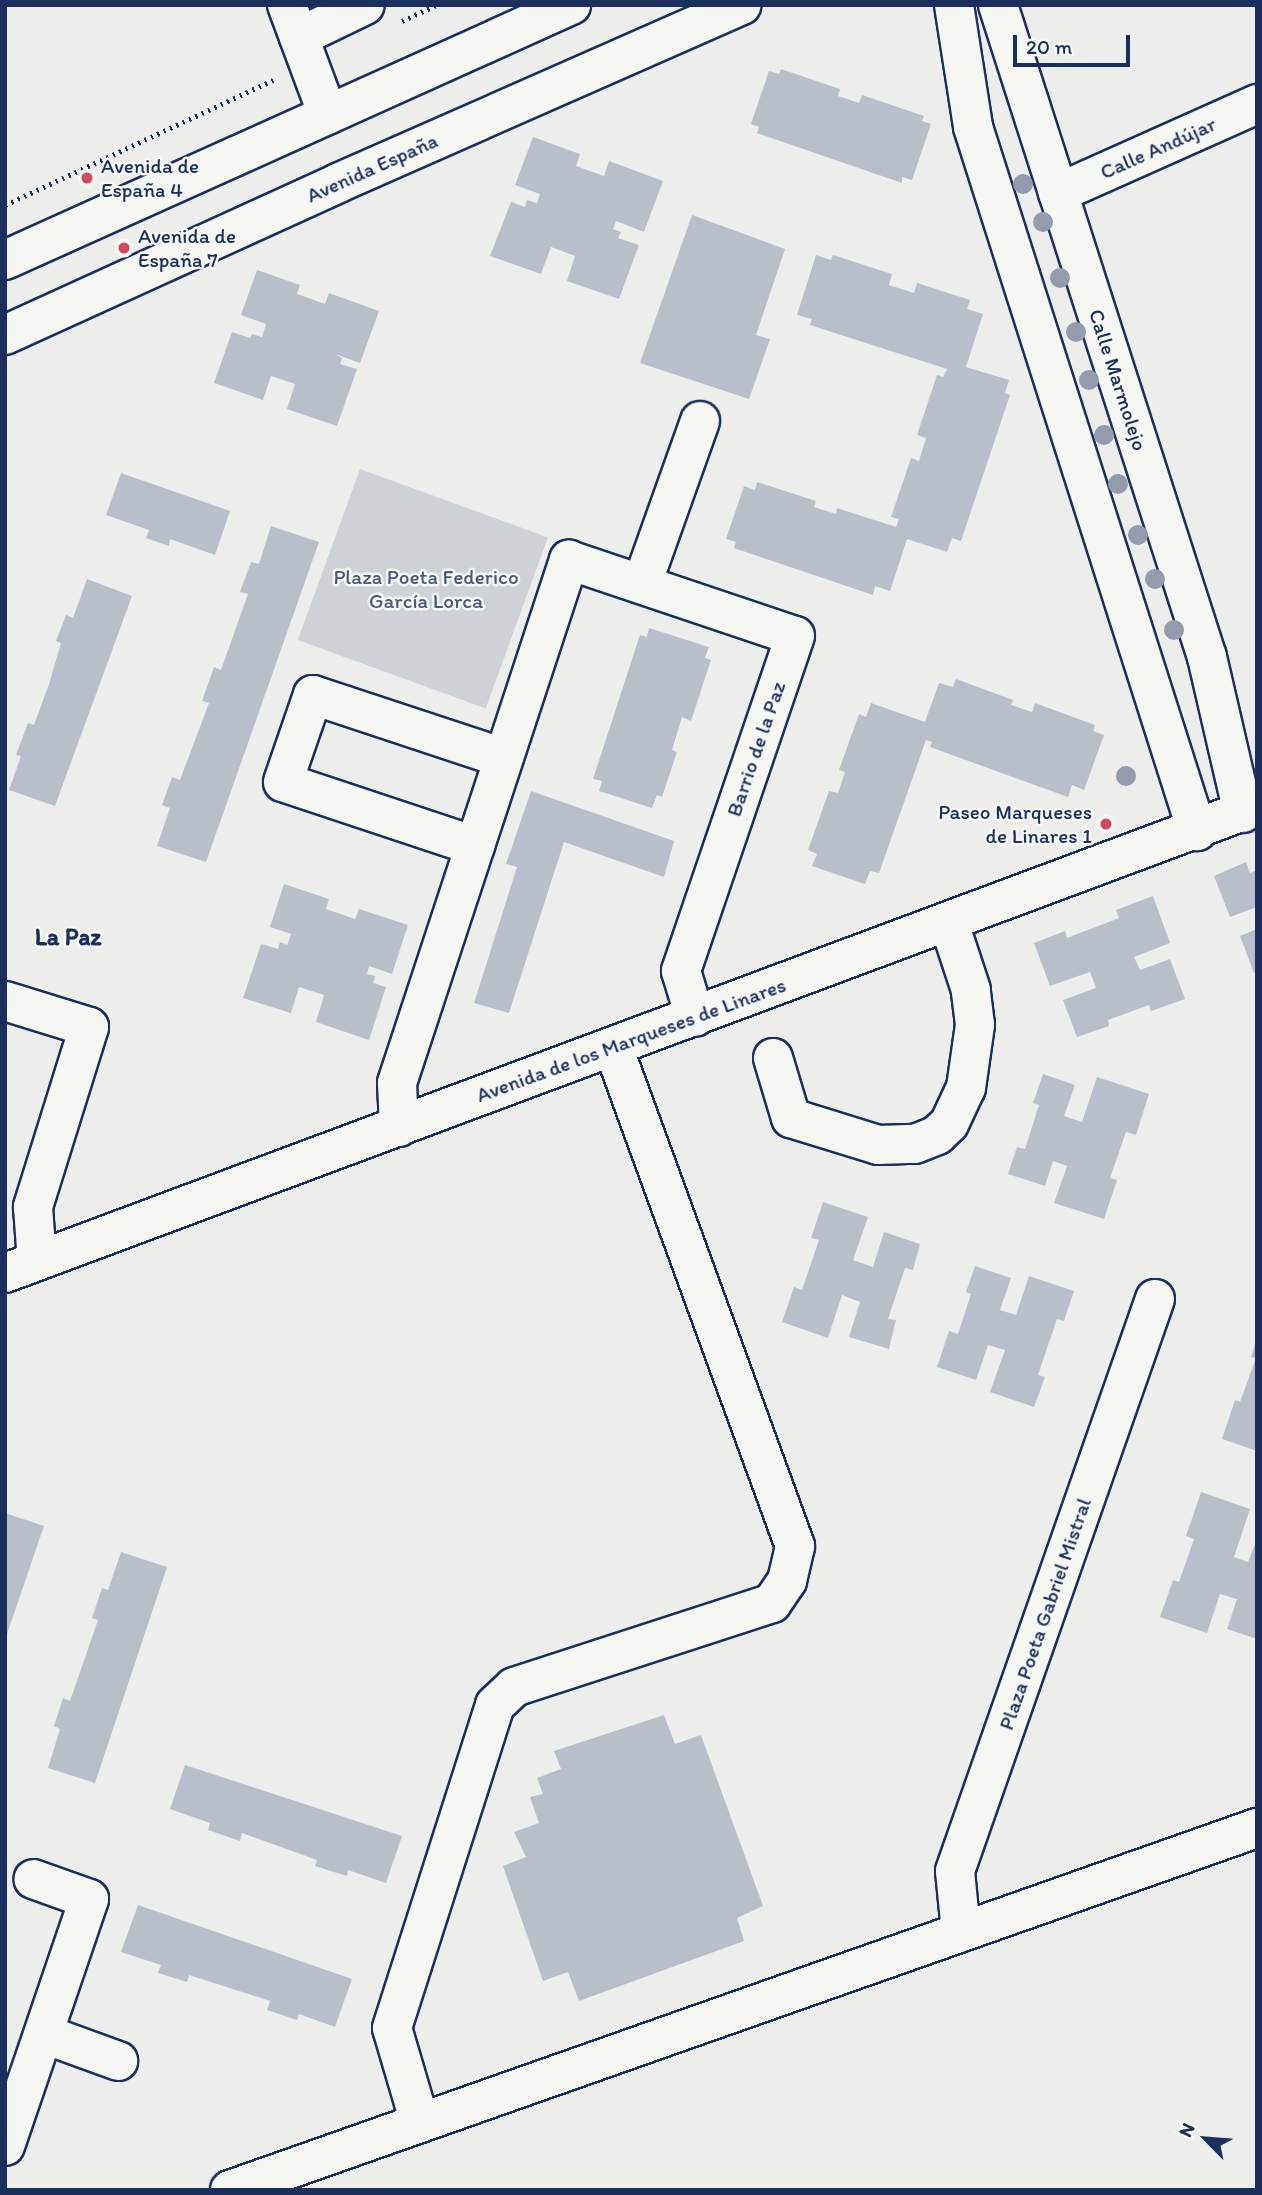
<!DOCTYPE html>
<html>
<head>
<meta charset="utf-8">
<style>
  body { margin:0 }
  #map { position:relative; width:1262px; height:2195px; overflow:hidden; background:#edeeec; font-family:Itim,sans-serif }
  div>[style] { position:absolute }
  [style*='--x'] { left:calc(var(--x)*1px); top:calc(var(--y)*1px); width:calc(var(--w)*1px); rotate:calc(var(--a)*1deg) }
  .green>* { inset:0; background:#ced2d7; transform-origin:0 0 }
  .building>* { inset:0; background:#b9bfc8 }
  .path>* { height:4.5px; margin-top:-2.25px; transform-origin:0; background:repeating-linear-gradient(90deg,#1b2f5e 0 2px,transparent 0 7px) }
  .roads { filter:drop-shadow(2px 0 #1b2f5e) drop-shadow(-2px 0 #1b2f5e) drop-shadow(0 2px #1b2f5e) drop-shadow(0 -2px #1b2f5e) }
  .minor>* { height:38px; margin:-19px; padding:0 19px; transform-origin:19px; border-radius:19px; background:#f6f6f2 }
  .major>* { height:38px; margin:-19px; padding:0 19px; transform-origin:19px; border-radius:19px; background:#f6f6f2 }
  .trees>* { width:20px; height:20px; margin:-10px; border-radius:50%; background:#929cae }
  .dots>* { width:19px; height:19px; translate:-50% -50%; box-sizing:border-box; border:4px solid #f6f6f2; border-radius:50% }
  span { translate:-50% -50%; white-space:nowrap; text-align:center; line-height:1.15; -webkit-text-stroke:5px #f6f6f2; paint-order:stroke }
  .street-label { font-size:21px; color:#1b2f5e }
  .poi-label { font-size:21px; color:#1b2f5e }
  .left { translate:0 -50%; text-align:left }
  .right { translate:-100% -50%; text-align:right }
  .park-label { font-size:21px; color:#48587c }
  .quarter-label { font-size:24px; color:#1b2f5e; font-weight:700 }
  .frame { position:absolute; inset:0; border:7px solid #1b2f5e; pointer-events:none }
  .north { position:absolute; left:1171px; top:2104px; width:70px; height:70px; -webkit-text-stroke:5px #f6f6f2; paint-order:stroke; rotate:295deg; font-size:19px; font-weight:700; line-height:28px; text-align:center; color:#1b2f5e }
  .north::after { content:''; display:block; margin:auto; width:24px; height:32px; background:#1b2f5e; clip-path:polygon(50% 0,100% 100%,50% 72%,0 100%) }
  .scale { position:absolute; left:1013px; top:35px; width:117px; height:32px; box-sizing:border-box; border:4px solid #1b2f5e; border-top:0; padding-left:9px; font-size:21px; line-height:24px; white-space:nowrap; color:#1b2f5e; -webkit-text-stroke:5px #f6f6f2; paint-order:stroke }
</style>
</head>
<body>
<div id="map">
  <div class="green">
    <div style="left:360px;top:469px;width:200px;height:182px;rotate:20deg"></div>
  </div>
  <div class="building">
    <div style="clip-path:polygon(781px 69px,840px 89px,838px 96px,859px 103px,862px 95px,924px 116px,922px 121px,931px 124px,912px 180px,902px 177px,902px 183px,757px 133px,759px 127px,751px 124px,769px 71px,779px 74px)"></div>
    <div style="clip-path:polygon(533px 137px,580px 154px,576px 166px,604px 176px,609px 161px,663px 181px,644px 232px,616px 221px,613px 229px,621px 232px,618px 238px,639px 245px,619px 299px,567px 281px,575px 256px,551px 247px,541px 274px,490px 256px,511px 202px,525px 207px,527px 200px,537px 203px,540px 194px,515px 185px)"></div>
    <div style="clip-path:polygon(692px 215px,785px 249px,756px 335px,770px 339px,749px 399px,640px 363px)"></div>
    <div style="clip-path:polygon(816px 255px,831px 260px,833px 255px,892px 274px,889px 285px,914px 293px,917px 283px,970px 300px,967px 309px,983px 314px,966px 367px,1009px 380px,1005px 393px,1010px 395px,961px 541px,952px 538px,947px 552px,907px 539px,890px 591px,875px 586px,873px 595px,734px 548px,736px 542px,726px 539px,744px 486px,755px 490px,757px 482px,816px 501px,814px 507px,836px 514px,837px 508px,896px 527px,899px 519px,891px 517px,911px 458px,919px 461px,926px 438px,917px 435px,937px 375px,943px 377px,947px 369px,810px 325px,812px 319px,797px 315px)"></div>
    <div style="clip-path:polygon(257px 270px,300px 285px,297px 294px,325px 304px,329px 293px,379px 311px,360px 363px,335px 354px,342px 358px,340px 364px,357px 369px,337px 426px,287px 409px,295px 384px,271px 376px,263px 400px,214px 383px,232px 332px,250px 338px,252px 334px,262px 337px,266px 324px,241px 315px)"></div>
    <div style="clip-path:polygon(121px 473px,230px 511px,215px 555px,170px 539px,169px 546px,146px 538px,149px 530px,106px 515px)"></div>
    <div style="clip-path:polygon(271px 526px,319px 542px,206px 862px,157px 846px,170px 808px,162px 805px,172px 777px,180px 780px,209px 703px,202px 701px,214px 667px,221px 670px,248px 594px,240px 592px,251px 562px,259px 564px)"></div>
    <div style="clip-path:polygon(87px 579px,132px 596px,55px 806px,9px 790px,21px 756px,16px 755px,28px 723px,34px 725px,49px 684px,61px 643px,56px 641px,66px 615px,73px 618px)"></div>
    <div style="clip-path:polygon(649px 628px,709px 647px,705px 658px,711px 660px,691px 721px,682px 717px,672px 750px,677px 752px,662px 797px,657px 795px,652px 808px,599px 791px,602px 781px,593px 779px,640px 635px,647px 637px)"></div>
    <div style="clip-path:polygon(956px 679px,1013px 700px,1011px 705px,1032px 712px,1035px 703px,1095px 725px,1093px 731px,1104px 735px,1084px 790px,1072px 785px,1068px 797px,930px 747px,932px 742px,926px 740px,879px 873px,870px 871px,865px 884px,812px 866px,817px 854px,808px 850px,829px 791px,838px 793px,845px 772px,839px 770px,859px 714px,866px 717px,871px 703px,925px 722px,939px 683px,953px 687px)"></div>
    <div style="clip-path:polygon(531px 791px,674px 841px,664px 877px,564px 842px,509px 1013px,474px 1003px,517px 867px,506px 864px)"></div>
    <div style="clip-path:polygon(1246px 862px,1250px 873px,1257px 870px,1257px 907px,1230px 917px,1214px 876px)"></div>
    <div style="clip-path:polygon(284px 884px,329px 899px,326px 909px,355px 919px,359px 909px,408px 925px,392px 974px,369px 966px,367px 974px,375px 976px,373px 983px,386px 987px,369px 1040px,316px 1022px,324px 995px,299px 987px,291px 1013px,243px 998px,261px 944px,278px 949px,280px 942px,287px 945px,291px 934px,270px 927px)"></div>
    <div style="clip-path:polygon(1153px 896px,1170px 943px,1134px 957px,1140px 970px,1170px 959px,1185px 999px,1151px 1011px,1149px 1005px,1108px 1020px,1109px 1026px,1077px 1037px,1063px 1000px,1096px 988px,1090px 972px,1050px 986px,1034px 943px,1065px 931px,1067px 938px,1119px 918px,1116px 910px)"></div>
    <div style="clip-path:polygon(1257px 929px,1257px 972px,1254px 973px,1240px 936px)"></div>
    <div style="clip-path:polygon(1043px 1074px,1075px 1085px,1064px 1116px,1082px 1122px,1097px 1077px,1149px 1094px,1136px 1135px,1126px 1132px,1110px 1178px,1117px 1180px,1104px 1219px,1054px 1203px,1067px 1166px,1053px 1161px,1045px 1186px,1008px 1174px,1017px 1147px,1025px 1149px,1039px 1105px,1033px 1103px)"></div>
    <div style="clip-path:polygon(823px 1202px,868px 1217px,853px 1260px,873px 1267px,884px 1232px,920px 1244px,913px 1270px,905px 1268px,888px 1319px,896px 1320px,889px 1349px,849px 1337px,860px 1302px,842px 1295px,828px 1338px,782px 1322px,794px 1287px,802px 1290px,819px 1240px,811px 1238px)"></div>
    <div style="clip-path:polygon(975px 1266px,1011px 1278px,1000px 1310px,1016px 1315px,1029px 1276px,1074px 1291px,1064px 1321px,1057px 1319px,1038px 1375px,1045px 1377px,1034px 1407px,990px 1392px,1005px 1350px,988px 1345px,976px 1380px,937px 1367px,949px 1331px,958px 1334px,971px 1294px,966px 1292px)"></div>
    <div style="clip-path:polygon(1256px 1341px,1257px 1341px,1257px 1451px,1222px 1439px,1235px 1400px,1240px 1402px,1256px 1358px,1251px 1357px)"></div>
    <div style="clip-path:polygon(1201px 1492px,1250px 1509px,1234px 1557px,1248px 1562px,1257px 1539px,1257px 1639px,1227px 1629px,1237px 1599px,1220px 1594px,1207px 1633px,1160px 1617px,1173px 1580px,1179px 1582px,1194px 1539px,1186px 1536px)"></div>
    <div style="clip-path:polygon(5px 1513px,44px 1526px,6px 1637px,5px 1637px)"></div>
    <div style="clip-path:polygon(121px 1552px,167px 1567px,95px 1783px,48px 1768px,60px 1729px,54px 1726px,63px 1698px,70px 1701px,98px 1620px,92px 1618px,102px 1588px,108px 1590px)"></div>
    <div style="clip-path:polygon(664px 1715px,675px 1744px,701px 1735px,763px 1906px,737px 1918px,744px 1941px,579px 2001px,568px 1972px,543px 1981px,503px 1866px,526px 1857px,514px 1832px,539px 1823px,530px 1797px,543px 1794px,537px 1778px,561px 1769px,554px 1751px)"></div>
    <div style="clip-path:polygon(185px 1765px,402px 1836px,386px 1883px,348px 1870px,347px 1876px,315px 1866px,317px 1860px,242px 1833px,240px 1841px,208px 1830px,210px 1823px,170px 1809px)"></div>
    <div style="clip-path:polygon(138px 1905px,352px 1979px,335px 2027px,299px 2014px,297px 2020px,267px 2010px,270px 2001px,189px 1975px,187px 1982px,158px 1973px,161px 1965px,121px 1952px)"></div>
  </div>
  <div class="path">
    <div style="--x:402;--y:21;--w:38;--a:-25"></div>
    <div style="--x:5;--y:205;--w:296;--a:-25"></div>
  </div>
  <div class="roads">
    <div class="minor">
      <div style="--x:287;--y:5;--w:117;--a:69.6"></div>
      <div style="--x:954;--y:5;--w:123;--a:81.1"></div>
      <div style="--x:973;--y:127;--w:739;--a:72.35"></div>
      <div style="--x:998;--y:5;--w:685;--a:72.23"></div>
      <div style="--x:1207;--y:657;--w:160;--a:77"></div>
      <div style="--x:299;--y:37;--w:73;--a:-25.9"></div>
      <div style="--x:1058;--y:193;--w:218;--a:-24.1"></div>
      <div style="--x:5;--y:335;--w:366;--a:-24.5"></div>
      <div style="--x:338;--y:183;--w:441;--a:-23.8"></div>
      <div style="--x:642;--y:584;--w:173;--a:-70.4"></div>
      <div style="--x:475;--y:846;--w:202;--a:-161.6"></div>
      <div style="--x:283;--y:782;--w:92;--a:-71"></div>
      <div style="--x:313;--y:695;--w:201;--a:18.3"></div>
      <div style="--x:5;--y:1001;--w:88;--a:17.2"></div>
      <div style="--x:89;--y:1027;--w:189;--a:107.3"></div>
      <div style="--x:33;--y:1207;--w:54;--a:85.8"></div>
      <div style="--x:773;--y:1058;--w:63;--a:73.3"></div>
      <div style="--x:791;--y:1118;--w:91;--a:17.2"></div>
      <div style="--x:878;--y:1145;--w:37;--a:-2"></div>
      <div style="--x:915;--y:1144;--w:24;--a:-22"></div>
      <div style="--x:937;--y:1135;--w:16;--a:-43"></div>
      <div style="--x:949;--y:1124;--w:40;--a:-65"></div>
      <div style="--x:966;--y:1088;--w:64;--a:-81.9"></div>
      <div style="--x:975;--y:1025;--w:35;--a:-97"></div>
      <div style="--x:971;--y:990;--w:71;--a:-108.2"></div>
      <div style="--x:399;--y:1127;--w:44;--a:-92.6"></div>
      <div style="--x:397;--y:1083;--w:551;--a:-71.8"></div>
      <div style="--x:569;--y:560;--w:238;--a:18.6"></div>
      <div style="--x:795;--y:636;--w:354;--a:108.8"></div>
      <div style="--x:681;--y:971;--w:48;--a:73.1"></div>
      <div style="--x:961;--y:1932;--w:61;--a:-95.6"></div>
      <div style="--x:955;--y:1871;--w:606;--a:-70.73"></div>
      <div style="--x:44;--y:2034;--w:79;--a:20"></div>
      <div style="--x:420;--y:2123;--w:99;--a:-106.4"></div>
      <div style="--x:392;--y:2028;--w:339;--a:-72.3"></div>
      <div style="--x:495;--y:1705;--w:26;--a:-43"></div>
      <div style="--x:514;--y:1687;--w:271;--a:-18"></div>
      <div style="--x:772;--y:1603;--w:27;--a:-56"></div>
      <div style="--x:787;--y:1581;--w:36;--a:-77"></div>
      <div style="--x:795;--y:1546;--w:531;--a:-110.04"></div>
      <div style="--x:5;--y:2146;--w:261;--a:-71.2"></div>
      <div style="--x:89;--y:1899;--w:59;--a:-160.3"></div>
      <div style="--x:230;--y:2190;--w:1089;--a:-19.42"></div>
    </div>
    <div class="major">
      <div style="--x:5;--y:260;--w:621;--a:-24.25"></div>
      <div style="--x:5;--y:1273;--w:1336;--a:-20.46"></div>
    </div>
  </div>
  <div class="trees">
    <div style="left:1023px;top:184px"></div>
    <div style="left:1043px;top:222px"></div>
    <div style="left:1060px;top:278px"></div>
    <div style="left:1076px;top:332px"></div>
    <div style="left:1089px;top:380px"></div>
    <div style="left:1104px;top:435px"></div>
    <div style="left:1118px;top:484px"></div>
    <div style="left:1138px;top:535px"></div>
    <div style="left:1155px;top:579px"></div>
    <div style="left:1174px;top:630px"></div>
    <div style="left:1126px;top:776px"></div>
  </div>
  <div class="dots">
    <div style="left:87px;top:178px;background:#d1495b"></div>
    <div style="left:124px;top:248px;background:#d1495b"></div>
    <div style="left:1106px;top:824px;background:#d1495b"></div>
  </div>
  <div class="street-label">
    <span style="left:1158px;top:148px;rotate:-24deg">Calle Andújar</span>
    <span style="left:372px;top:168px;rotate:-24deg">Avenida España</span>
    <span style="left:1118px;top:380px;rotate:72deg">Calle Marmolejo</span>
    <span style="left:756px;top:749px;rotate:-71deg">Barrio de la Paz</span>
    <span style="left:631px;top:1040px;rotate:-20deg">Avenida de los Marqueses de Linares</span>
    <span style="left:1045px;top:1614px;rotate:-71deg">Plaza Poeta Gabriel Mistral</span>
  </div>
  <div class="poi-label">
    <span class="left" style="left:101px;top:178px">Avenida de<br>España 4</span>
    <span class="left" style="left:138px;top:248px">Avenida de<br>España 7</span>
    <span class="right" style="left:1092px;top:824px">Paseo Marqueses<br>de Linares 1</span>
  </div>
  <div class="park-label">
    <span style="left:426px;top:589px">Plaza Poeta Federico<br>García Lorca</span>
  </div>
  <div class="quarter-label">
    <span style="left:68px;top:937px">La Paz</span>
  </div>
  <div class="frame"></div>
  <div class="north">N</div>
  <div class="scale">20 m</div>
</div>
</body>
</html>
